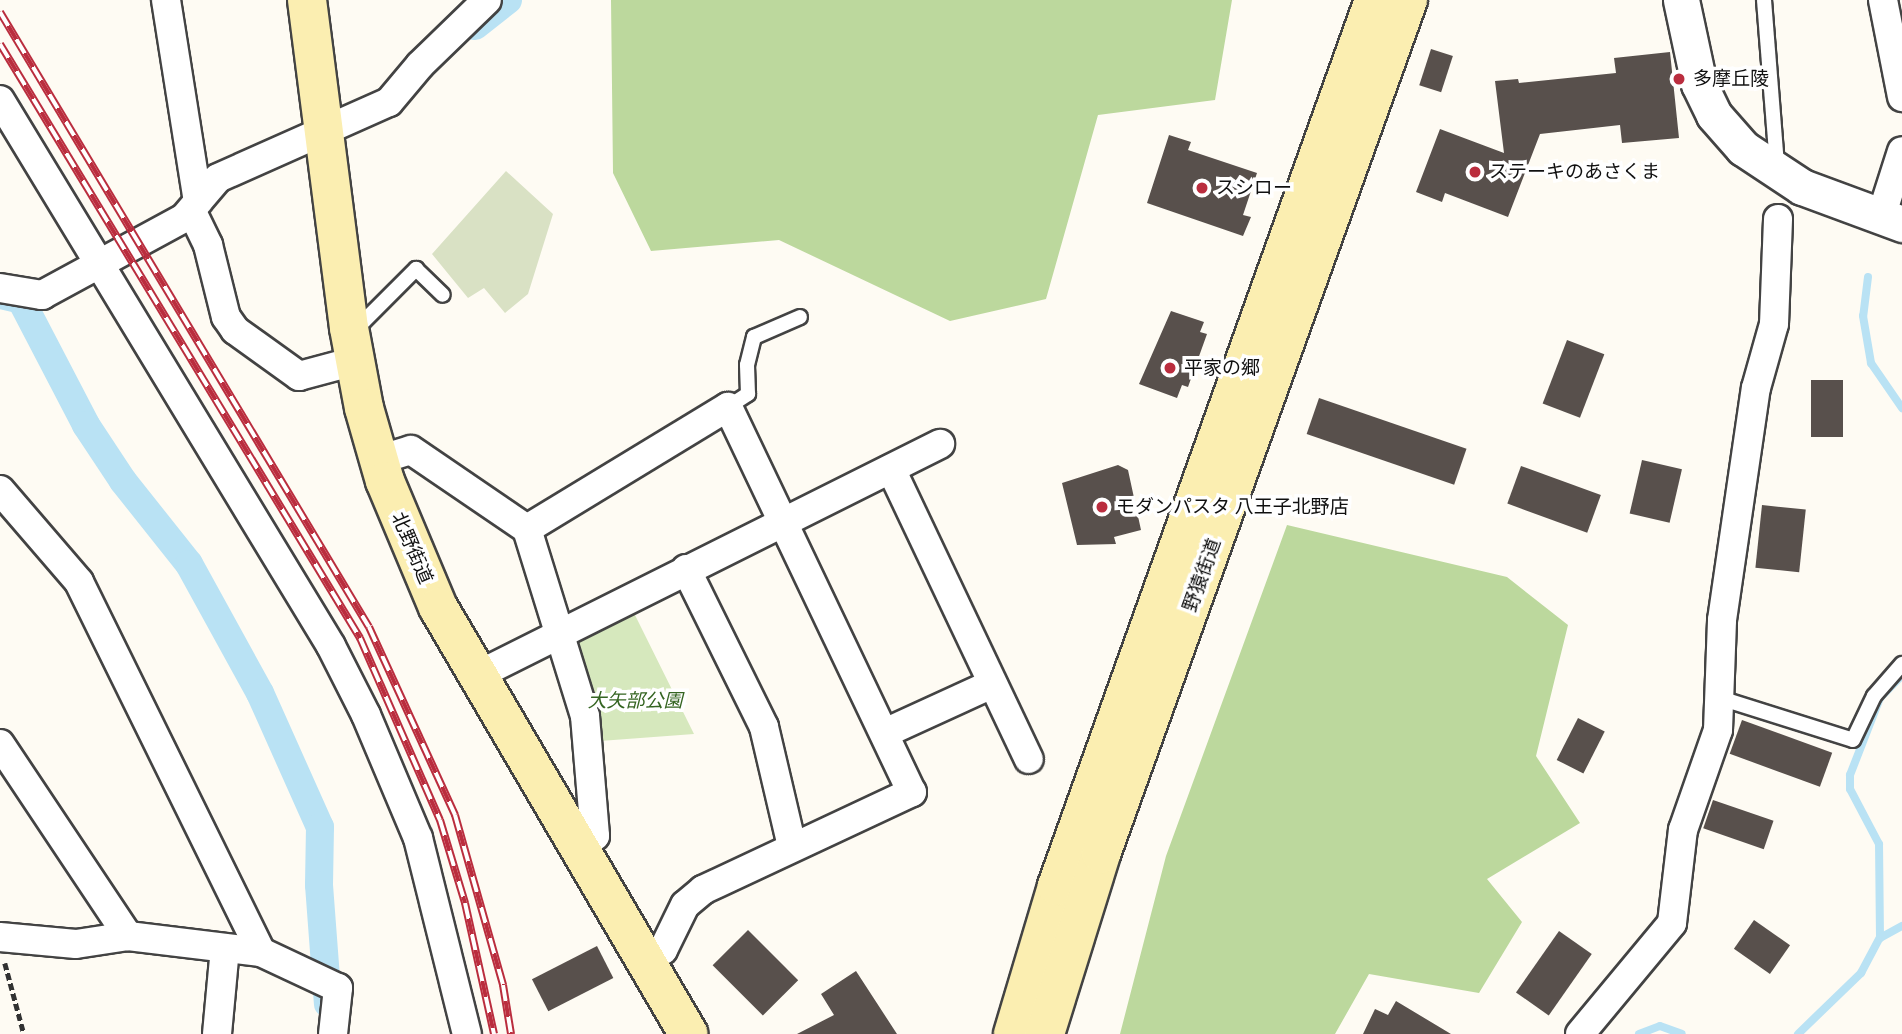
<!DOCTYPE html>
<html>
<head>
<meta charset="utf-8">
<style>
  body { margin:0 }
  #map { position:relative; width:1902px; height:1034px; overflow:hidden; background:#fefbf3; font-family:"Times New Roman","Noto Sans JP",serif }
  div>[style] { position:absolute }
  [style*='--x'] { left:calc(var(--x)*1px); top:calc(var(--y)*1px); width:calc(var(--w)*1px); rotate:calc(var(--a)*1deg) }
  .green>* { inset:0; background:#d6e8bd }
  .forest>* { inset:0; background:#bcd89d }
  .cemetery>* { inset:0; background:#d9e1c4 }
  .stream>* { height:8px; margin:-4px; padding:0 4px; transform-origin:4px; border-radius:4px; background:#b9e2f4 }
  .canal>* { height:28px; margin:-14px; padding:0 14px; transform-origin:14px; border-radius:14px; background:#b9e2f4 }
  .building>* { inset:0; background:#58504c; transform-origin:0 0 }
  .path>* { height:4.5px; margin-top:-2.25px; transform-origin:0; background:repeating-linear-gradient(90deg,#323232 0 7px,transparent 0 10.5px) }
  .roads { filter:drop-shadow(2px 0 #434343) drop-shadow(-2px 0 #434343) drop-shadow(0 2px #434343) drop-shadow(0 -2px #434343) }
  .service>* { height:14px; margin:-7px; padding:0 7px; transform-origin:7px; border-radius:7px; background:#fff }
  .minor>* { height:28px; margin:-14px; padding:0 14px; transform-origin:14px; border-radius:14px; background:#fff }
  .tertiary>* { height:35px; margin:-17.5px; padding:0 17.5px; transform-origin:17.5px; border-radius:17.5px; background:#fff }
  .secondary>* { height:38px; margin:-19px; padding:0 19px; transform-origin:19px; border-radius:19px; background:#fbeeb1 }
  .rail>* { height:8px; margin-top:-4px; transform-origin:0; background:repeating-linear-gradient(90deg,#fff 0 16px,#ba2d3e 0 32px); box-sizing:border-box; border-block:2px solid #ba2d3e }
  .dots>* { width:19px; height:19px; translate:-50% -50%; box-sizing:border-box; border:4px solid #fff; border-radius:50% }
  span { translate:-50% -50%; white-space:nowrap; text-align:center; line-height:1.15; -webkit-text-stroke:7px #fff; paint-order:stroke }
  .poi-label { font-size:19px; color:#101010 }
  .left { translate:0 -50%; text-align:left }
  .street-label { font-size:19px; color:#101010 }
  .park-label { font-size:19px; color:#356522; font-style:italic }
</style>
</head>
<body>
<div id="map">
  <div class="green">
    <div style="clip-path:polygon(632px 609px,694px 734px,600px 741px,598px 703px,578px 642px,582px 631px)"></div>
  </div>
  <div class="forest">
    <div style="clip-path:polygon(611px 0,1232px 0,1215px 100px,1098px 115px,1046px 299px,950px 321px,779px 240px,651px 251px,613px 173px)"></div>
    <div style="clip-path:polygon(1287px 525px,1507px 577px,1568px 625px,1536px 756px,1580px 823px,1487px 879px,1522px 922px,1479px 993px,1369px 974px,1335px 1034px,1120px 1034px,1166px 856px)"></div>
  </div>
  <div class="cemetery">
    <div style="clip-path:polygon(506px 171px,553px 214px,528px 294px,505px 313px,484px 288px,468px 298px,432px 254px)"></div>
  </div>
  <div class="stream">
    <div style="--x:1868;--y:277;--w:39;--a:97"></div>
    <div style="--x:1863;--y:316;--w:48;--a:80.3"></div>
    <div style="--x:1871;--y:363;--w:55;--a:55.4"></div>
    <div style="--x:1880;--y:938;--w:94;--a:-90.6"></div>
    <div style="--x:1879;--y:844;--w:62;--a:-117.8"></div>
    <div style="--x:1850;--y:789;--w:14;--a:-90"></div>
    <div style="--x:1850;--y:775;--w:83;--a:-68.7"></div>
    <div style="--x:1880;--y:698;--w:32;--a:-46"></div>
    <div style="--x:1639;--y:1034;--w:22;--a:-21"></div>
    <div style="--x:1660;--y:1026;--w:23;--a:20"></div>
    <div style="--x:1798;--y:1034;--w:88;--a:-44.1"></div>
    <div style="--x:1861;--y:973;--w:40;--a:-62"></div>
    <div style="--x:1880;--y:938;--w:25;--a:-29"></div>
  </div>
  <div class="canal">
    <div style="--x:475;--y:26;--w:42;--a:-38.2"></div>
    <div style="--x:0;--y:295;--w:22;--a:13"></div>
    <div style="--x:21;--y:300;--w:141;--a:62.5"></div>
    <div style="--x:86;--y:425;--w:67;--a:56.5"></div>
    <div style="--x:123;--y:481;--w:106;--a:51.5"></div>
    <div style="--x:189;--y:564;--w:147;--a:61.2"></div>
    <div style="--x:260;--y:693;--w:147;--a:65.9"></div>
    <div style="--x:320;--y:827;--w:58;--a:91"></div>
    <div style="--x:319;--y:885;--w:119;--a:85.7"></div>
  </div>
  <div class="building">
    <div style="left:1431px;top:49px;width:23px;height:38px;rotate:18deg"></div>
    <div style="clip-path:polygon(1670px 52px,1679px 138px,1622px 143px,1620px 125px,1540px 134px,1508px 217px,1445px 193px,1442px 202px,1416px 192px,1440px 129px,1504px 153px,1495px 81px,1518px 79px,1519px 83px,1616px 73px,1614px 58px)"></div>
    <div style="clip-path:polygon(1169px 135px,1191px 142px,1188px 150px,1257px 173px,1243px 215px,1251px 217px,1243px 236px,1147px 203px)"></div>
    <div style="clip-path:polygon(1171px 311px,1204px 322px,1200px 332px,1207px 334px,1188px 387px,1182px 385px,1177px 398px,1139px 384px)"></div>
    <div style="left:1567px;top:340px;width:40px;height:68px;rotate:21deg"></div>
    <div style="left:1811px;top:380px;width:32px;height:57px"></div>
    <div style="left:1319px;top:398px;width:156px;height:38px;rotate:19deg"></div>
    <div style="left:1642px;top:460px;width:41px;height:55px;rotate:13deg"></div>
    <div style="clip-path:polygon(1118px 465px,1128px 470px,1141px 530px,1114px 537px,1116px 544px,1077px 545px,1062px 483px)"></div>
    <div style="left:1521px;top:466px;width:85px;height:40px;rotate:20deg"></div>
    <div style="left:1762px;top:505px;width:44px;height:63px;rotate:6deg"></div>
    <div style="left:1578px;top:718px;width:30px;height:47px;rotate:27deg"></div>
    <div style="left:1742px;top:720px;width:96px;height:36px;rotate:20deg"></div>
    <div style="left:1713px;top:800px;width:64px;height:30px;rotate:19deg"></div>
    <div style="left:1754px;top:920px;width:44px;height:35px;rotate:35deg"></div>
    <div style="left:748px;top:930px;width:71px;height:50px;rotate:45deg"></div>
    <div style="left:1559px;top:931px;width:40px;height:75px;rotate:35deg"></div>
    <div style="left:597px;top:946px;width:36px;height:73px;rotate:63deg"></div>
    <div style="clip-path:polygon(856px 971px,897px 1034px,797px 1034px,834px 1015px,821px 994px)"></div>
    <div style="clip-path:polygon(1396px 1001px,1451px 1034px,1363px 1034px,1375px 1009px,1388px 1015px)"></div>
  </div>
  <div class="path">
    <div style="--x:5;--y:963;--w:73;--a:75"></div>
  </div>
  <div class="roads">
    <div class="service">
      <div style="--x:1764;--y:0;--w:168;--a:85.5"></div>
      <div style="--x:351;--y:327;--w:14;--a:-25"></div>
      <div style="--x:364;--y:321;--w:74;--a:-45"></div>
      <div style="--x:416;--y:269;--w:37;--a:44"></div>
      <div style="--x:728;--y:407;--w:24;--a:-33"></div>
      <div style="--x:748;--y:394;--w:29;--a:-92"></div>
      <div style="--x:747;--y:365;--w:29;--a:-76"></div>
      <div style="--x:754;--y:337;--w:50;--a:-23.5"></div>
      <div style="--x:1720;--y:698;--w:139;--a:17.5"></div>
      <div style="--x:1853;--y:740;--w:49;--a:-64.5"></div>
      <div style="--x:1874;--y:696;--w:43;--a:-48.8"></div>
    </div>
    <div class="minor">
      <div style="--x:166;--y:0;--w:204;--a:81"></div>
      <div style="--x:1883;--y:0;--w:99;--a:78.9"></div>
      <div style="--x:0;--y:100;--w:638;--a:58.77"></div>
      <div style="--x:331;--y:646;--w:77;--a:63.1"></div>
      <div style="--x:366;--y:715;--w:134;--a:67.1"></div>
      <div style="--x:418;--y:838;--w:202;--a:76"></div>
      <div style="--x:192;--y:212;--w:37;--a:64"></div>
      <div style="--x:208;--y:245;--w:74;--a:76"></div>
      <div style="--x:226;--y:317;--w:16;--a:55"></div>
      <div style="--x:235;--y:330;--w:79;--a:35.7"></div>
      <div style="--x:299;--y:376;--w:58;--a:-15"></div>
      <div style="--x:1881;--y:217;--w:69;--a:-72.3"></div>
      <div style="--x:0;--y:288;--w:43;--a:9.5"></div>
      <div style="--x:42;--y:295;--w:162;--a:-28.5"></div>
      <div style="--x:184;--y:218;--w:52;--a:-49.6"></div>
      <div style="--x:218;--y:178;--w:187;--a:-24"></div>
      <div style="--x:389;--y:102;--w:48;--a:-50"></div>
      <div style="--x:420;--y:65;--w:93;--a:-44.1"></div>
      <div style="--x:378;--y:460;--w:34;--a:-17"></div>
      <div style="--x:411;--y:450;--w:140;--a:34.3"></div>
      <div style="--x:527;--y:529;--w:196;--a:72.8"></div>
      <div style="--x:585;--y:716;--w:120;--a:85.2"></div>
      <div style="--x:595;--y:836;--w:22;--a:144"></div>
      <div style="--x:891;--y:469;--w:321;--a:64.6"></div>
      <div style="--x:0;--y:490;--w:121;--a:49.3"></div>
      <div style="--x:79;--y:582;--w:412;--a:63.8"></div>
      <div style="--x:527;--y:529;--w:235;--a:-31.3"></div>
      <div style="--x:728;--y:407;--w:427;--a:64.5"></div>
      <div style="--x:912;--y:792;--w:231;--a:154.9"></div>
      <div style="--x:703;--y:890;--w:23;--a:140"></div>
      <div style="--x:685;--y:905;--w:50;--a:116.1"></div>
      <div style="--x:663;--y:950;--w:20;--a:150"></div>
      <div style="--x:686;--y:569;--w:176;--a:63.7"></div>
      <div style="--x:764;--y:727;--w:122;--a:76.8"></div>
      <div style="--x:476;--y:676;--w:519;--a:-26.57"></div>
      <div style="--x:885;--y:733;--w:118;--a:-24.6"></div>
      <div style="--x:0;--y:744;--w:231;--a:56.3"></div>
      <div style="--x:0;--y:937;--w:76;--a:5.3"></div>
      <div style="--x:76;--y:944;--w:53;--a:-8.7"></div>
      <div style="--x:128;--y:936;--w:134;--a:6.9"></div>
      <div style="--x:261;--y:952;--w:85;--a:25.1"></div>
      <div style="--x:338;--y:988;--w:46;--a:96.2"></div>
      <div style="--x:217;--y:1034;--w:86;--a:-84.7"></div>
      <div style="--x:1580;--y:1034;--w:144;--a:-50.3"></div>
      <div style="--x:1672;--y:923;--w:94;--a:-83.3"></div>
      <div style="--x:1683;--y:830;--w:106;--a:-70.7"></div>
      <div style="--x:1718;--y:730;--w:110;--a:-87.9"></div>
      <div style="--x:1722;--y:620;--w:234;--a:-81.7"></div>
      <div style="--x:1756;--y:388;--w:66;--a:-74.3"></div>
      <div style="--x:1774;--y:324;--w:105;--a:-87.8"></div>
    </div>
    <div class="tertiary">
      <div style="--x:1681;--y:0;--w:86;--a:77.9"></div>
      <div style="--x:1699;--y:84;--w:34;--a:64"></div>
      <div style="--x:1714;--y:115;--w:44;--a:48.7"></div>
      <div style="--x:1743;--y:148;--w:71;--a:33.5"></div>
      <div style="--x:1802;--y:187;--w:107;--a:20.3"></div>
    </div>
    <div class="secondary">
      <div style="--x:307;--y:0;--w:331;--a:82.7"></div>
      <div style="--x:349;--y:328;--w:81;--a:79.4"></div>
      <div style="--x:364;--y:408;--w:76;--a:74"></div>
      <div style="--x:385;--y:481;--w:137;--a:67.2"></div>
      <div style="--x:438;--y:607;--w:495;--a:59.6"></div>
      <div style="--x:1013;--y:1034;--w:154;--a:-73.4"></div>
      <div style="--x:1057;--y:886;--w:941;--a:-70.31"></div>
      <div style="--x:1045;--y:1034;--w:189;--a:-72.7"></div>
      <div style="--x:1101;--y:854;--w:908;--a:-70.23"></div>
    </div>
  </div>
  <div class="rail">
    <div style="--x:0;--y:12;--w:717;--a:59.04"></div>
    <div style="--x:369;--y:627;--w:207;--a:65.4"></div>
    <div style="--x:455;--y:815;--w:177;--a:74.2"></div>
    <div style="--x:503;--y:985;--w:50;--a:80.7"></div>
    <div style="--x:0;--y:44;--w:695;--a:58.78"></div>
    <div style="--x:360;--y:638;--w:199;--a:66.3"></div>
    <div style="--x:440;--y:820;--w:87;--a:73.2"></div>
    <div style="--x:465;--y:903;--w:134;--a:77.5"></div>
  </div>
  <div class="dots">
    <div style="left:1679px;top:79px;background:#ba2d3e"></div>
    <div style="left:1475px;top:172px;background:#ba2d3e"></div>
    <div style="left:1202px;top:188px;background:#ba2d3e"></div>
    <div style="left:1170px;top:368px;background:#ba2d3e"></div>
    <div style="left:1102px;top:507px;background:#ba2d3e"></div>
  </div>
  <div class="poi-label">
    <span class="left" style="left:1693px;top:79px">多摩丘陵</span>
    <span class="left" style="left:1489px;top:172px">ステーキのあさくま</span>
    <span class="left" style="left:1216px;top:188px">スシロー</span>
    <span class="left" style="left:1184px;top:368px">平家の郷</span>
    <span class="left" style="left:1116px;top:507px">モダンパスタ 八王子北野店</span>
  </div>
  <div class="street-label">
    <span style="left:412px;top:548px;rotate:67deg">北野街道</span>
    <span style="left:1202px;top:575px;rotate:-70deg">野猿街道</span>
  </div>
  <div class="park-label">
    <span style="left:635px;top:701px">大矢部公園</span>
  </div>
</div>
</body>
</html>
